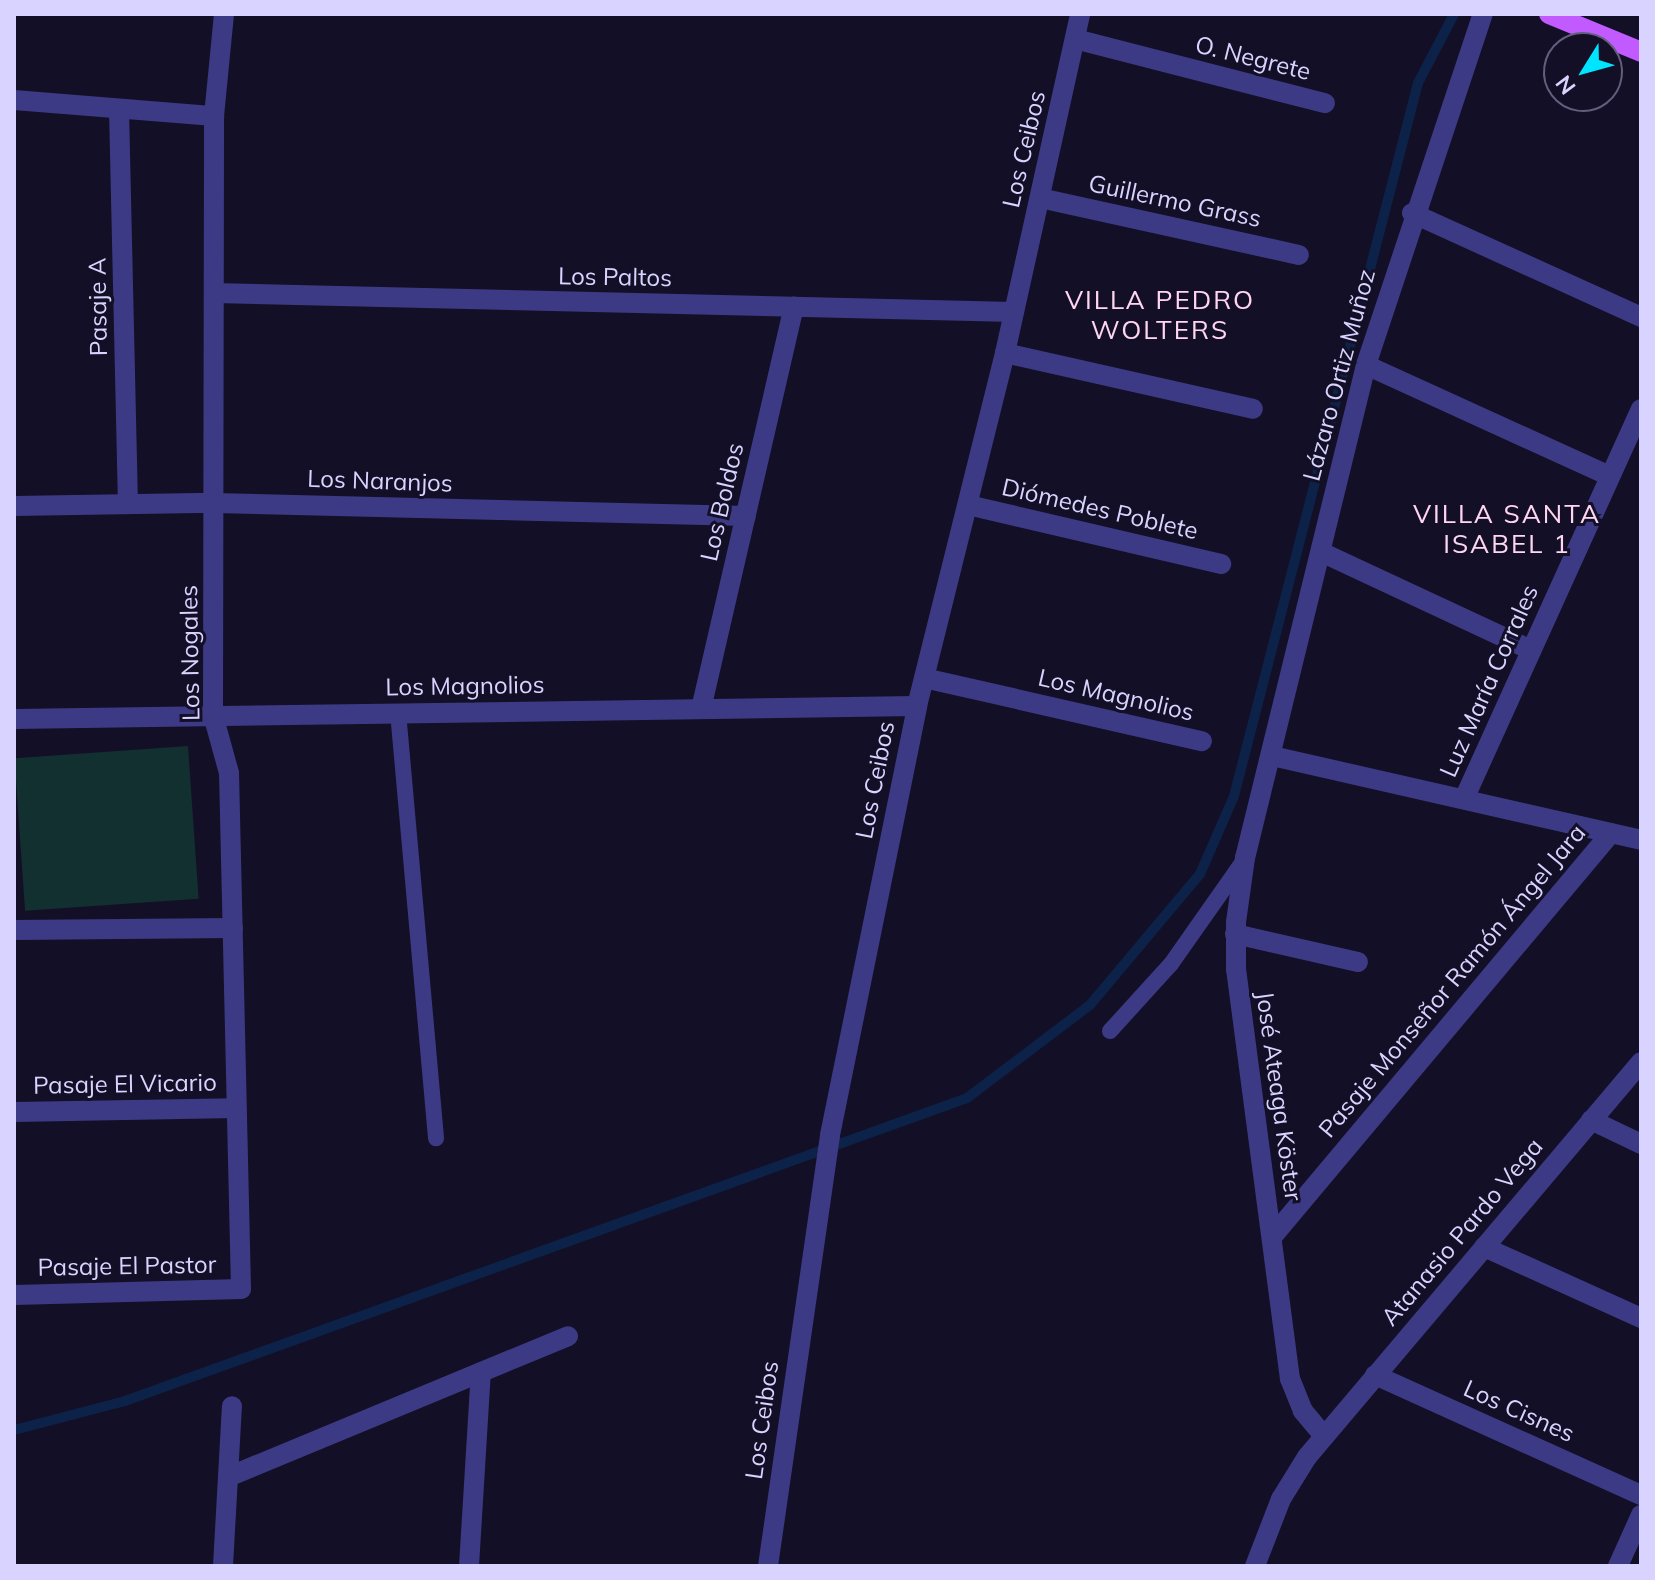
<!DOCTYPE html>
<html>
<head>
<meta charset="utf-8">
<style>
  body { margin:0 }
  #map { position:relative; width:1655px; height:1580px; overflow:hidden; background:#130f26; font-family:Mulish,sans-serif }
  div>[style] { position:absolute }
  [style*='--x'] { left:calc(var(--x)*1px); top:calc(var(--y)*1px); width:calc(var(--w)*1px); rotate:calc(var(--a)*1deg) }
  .green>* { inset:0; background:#12302f; transform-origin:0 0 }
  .stream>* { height:10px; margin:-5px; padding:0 5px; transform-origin:5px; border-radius:5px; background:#0c2248 }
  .service>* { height:16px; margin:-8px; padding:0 8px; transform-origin:8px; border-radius:8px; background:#3d3a85 }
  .minor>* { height:20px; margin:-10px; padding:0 10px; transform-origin:10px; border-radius:10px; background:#3d3a85 }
  .primary>* { height:20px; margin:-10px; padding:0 10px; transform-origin:10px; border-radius:10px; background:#c25bff }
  span { translate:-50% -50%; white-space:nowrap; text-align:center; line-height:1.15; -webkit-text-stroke:6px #130f26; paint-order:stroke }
  .street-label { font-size:24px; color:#d9d4ff }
  .neighbourhood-label { font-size:26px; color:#ffd6f0; letter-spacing:2px }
  .frame { position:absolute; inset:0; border:16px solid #d9d4ff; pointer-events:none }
  .north { position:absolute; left:1543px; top:32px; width:80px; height:80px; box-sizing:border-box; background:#130f26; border:2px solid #625e7d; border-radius:50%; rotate:233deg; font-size:22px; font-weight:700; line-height:32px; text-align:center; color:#d9d4ff }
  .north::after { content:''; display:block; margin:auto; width:28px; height:36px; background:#00e5ff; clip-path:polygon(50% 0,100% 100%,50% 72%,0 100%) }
</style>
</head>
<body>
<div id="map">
  <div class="green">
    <div style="left:188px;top:746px;width:153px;height:174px;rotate:86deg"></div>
  </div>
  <div class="stream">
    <div style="--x:14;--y:1430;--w:115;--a:-14.6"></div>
    <div style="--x:125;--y:1401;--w:895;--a:-19.79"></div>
    <div style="--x:967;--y:1098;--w:154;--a:-37.1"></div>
    <div style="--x:1090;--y:1005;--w:171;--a:-50"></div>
    <div style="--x:1200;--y:874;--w:85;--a:-66.4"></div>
    <div style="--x:1234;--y:796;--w:736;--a:-75.53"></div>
    <div style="--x:1418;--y:83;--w:78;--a:-62.4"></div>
  </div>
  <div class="service">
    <div style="--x:398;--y:712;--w:428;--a:84.9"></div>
    <div style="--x:1110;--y:1031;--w:91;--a:-47.7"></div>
    <div style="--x:1171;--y:964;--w:123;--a:-54.9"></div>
  </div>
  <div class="minor">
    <div style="--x:1075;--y:39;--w:258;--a:14.4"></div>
    <div style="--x:14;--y:100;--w:201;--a:4.6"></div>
    <div style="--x:119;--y:109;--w:395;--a:88.7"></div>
    <div style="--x:1040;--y:198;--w:265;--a:12.4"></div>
    <div style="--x:1412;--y:213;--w:252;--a:24.4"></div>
    <div style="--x:214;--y:293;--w:800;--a:1.36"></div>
    <div style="--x:1005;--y:353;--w:254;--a:12.7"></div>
    <div style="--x:1366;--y:365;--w:268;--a:24.5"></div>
    <div style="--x:968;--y:505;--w:260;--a:13.1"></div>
    <div style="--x:14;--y:506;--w:200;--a:-0.9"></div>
    <div style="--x:214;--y:503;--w:532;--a:1.4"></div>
    <div style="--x:1321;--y:552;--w:232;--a:25"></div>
    <div style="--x:924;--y:678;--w:285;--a:12.8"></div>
    <div style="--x:701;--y:709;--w:413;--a:-77"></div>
    <div style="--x:14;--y:719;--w:903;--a:-0.82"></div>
    <div style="--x:1272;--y:756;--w:378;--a:12.8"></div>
    <div style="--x:1464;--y:799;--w:428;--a:-65.6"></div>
    <div style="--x:14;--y:930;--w:219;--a:-0.5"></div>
    <div style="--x:1235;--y:934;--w:126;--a:12.8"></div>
    <div style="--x:14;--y:1112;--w:222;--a:-1"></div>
    <div style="--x:1591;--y:1120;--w:55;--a:25.6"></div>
    <div style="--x:1272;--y:1237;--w:527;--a:-50"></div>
    <div style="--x:1484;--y:1247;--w:172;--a:24.3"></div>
    <div style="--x:14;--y:1295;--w:227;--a:-1.5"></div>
    <div style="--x:241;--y:1289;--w:516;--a:-91.33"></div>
    <div style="--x:229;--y:773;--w:60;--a:-105.4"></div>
    <div style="--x:213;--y:715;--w:599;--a:-89.9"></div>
    <div style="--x:214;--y:116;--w:102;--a:-84.4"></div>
    <div style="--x:1375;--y:1375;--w:292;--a:24.3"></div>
    <div style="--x:1324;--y:1436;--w:33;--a:-130"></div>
    <div style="--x:1303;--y:1411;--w:35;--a:-112"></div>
    <div style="--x:1290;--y:1379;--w:414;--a:-97.5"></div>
    <div style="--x:1236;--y:969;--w:47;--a:-90"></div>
    <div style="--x:1236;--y:922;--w:65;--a:-82"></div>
    <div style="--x:1245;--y:858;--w:508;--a:-76.21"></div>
    <div style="--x:1366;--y:365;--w:370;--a:-71.6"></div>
    <div style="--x:228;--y:1477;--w:368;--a:-22.5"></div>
    <div style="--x:223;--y:1566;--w:160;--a:-86.8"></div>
    <div style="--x:469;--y:1566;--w:194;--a:-86.5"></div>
    <div style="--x:768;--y:1566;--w:435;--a:-81.8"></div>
    <div style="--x:830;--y:1135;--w:438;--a:-78.5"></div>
    <div style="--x:917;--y:706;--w:364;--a:-76"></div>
    <div style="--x:1005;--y:353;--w:347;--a:-77.5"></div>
    <div style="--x:1255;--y:1566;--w:72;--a:-68.8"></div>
    <div style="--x:1281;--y:1499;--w:49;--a:-58.2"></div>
    <div style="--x:1307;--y:1457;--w:517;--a:-49.78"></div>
    <div style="--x:1618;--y:1566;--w:56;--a:-65.7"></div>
  </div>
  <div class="primary">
    <div style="--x:1549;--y:14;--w:100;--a:22.4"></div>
  </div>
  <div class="street-label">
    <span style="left:1253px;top:58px;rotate:14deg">O. Negrete</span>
    <span style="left:1024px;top:149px;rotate:-77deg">Los Ceibos</span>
    <span style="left:1175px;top:201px;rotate:12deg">Guillermo Grass</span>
    <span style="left:615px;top:277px;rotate:1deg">Los Paltos</span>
    <span style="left:98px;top:307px;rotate:-91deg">Pasaje A</span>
    <span style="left:1339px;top:375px;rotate:-75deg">Lázaro Ortiz Muñoz</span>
    <span style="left:380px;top:481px;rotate:2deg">Los Naranjos</span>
    <span style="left:722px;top:502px;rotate:-77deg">Los Boldos</span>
    <span style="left:1100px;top:509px;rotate:13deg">Diómedes Poblete</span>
    <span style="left:190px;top:653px;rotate:-91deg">Los Nogales</span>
    <span style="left:1489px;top:681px;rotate:-66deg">Luz María Corrales</span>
    <span style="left:465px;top:686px;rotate:-1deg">Los Magnolios</span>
    <span style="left:1116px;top:695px;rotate:13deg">Los Magnolios</span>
    <span style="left:875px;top:780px;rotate:-79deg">Los Ceibos</span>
    <span style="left:1452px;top:981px;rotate:-50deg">Pasaje Monseñor Ramón Ángel Jara</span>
    <span style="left:125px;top:1084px;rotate:-1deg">Pasaje El Vicario</span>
    <span style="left:1279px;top:1096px;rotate:82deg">José Ateaga Köster</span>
    <span style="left:1462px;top:1232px;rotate:-50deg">Atanasio Pardo Vega</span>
    <span style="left:127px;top:1266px;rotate:-1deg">Pasaje El Pastor</span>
    <span style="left:1519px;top:1411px;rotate:24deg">Los Cisnes</span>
    <span style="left:762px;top:1420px;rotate:-82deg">Los Ceibos</span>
  </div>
  <div class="neighbourhood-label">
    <span style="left:1160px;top:315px">VILLA PEDRO<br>WOLTERS</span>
    <span style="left:1507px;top:529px">VILLA SANTA<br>ISABEL 1</span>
  </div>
  <div class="frame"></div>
  <div class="north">N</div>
</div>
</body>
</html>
